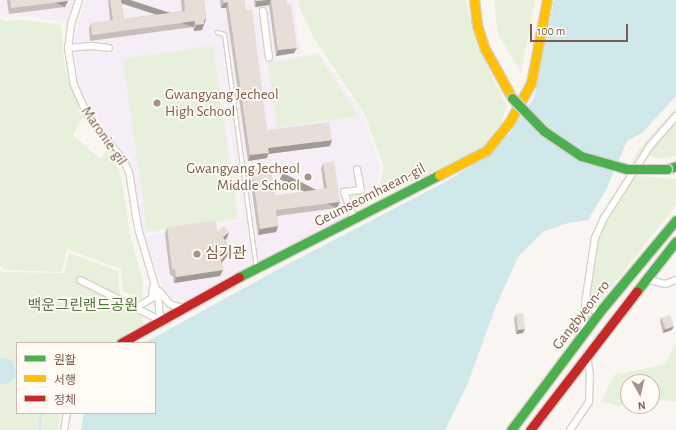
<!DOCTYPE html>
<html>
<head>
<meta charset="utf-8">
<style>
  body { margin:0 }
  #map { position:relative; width:676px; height:430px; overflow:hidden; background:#f9f5f0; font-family:"Alegreya Sans","Noto Sans KR",sans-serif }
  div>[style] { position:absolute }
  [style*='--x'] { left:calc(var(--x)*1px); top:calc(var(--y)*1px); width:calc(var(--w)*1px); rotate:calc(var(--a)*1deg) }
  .education>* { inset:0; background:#f6eef6 }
  .green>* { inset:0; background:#e7f0db; transform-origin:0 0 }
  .water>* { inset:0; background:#d0e8ea }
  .stream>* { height:2px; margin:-1px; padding:0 1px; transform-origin:1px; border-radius:1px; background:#d0e8ea }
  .roads { filter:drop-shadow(1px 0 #d7d1cb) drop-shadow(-1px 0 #d7d1cb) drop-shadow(0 1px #d7d1cb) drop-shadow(0 -1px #d7d1cb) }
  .lane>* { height:3px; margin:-1.5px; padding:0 1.5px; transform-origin:1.5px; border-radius:1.5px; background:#fefefd }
  .street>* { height:6px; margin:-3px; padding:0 3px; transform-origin:3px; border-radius:3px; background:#fefefd }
  .fast>* { height:9px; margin:-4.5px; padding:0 4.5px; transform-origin:4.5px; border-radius:4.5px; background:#4caf50 }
  .slow>* { height:9px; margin:-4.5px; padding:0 4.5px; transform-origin:4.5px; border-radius:4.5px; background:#ffc107 }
  .jam>* { height:9px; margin:-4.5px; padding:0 4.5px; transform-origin:4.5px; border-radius:4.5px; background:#c62828 }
  .bridges { filter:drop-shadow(1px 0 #d9d2cb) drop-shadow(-1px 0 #d9d2cb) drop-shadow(0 1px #d9d2cb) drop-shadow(0 -1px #d9d2cb) }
  .fast-bridge>* { height:9px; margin:-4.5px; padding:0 4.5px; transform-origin:4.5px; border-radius:4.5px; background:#4caf50 }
  .wall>* { inset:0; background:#c6bfb9 }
  .shaded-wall>* { inset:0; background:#a19b96; transform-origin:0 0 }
  .building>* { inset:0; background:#e6ded7; transform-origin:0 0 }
  .dots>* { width:11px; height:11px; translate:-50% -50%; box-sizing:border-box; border:2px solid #fffaf3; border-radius:50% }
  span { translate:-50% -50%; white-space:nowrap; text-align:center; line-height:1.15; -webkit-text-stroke:3.5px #fffaf3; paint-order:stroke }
  .poi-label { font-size:15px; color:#7a5c4d }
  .left { translate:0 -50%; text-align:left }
  .right { translate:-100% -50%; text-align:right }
  .street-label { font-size:15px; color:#7a5c4d }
  .park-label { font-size:15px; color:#537a41 }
  .legend { position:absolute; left:16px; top:342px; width:140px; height:72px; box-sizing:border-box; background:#fffaf3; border:1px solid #cabbb1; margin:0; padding:5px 7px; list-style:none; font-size:12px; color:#7a5c4d }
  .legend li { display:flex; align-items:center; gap:8px; height:20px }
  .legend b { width:20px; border:1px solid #cabbb1 }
  .north { position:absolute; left:620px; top:374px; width:40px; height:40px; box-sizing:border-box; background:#fffaf3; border:1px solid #cabbb1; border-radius:50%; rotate:172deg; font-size:11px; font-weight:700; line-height:16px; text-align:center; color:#7a5c4d }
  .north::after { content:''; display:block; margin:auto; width:14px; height:18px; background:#a69286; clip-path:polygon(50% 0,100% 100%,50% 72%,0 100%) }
  .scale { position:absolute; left:530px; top:24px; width:98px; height:18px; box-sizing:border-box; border:2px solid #7a5c4d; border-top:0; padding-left:5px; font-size:12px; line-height:14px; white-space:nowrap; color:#7a5c4d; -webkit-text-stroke:3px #fffaf3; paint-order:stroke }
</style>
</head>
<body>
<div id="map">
  <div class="education">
    <div style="clip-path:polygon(0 0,74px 0,67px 22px,25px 16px,2px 17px,0 14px)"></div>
    <div style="clip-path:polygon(86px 0,294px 0,301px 54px,263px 59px,266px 81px,222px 86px,240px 220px,143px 234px,130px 164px,98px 119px,80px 87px,75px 55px,75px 33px)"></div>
    <div style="clip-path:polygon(319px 53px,363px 115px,380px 166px,377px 187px,350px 193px,354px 215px,185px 301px,166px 297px,144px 236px,243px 221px,224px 88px,268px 82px,265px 61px)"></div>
  </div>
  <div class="green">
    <div style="clip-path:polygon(300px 0,466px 0,477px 46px,507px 106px,501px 123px,481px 148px,356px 209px,352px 195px,379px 189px,384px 167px,365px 115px,315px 40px,298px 5px)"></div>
    <div style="clip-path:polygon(494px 0,535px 0,521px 73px,498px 34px)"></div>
    <div style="clip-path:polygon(0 18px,3px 21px,23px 20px,61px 25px,65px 70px,83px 116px,73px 135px,100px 159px,110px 148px,120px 172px,131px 239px,143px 280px,142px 300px,123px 291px,121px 269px,67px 249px,61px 272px,4px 270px,0 265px)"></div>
    <div style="left:213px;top:46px;width:174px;height:91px;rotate:82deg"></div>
    <div style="clip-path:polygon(318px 55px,358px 116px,277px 127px,268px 63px)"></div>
    <div style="clip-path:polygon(676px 108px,676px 156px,661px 159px,647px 155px,639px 176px,676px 179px,676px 205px,598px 304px,588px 302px,597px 242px,607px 216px,638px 150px)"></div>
    <div style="clip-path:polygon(69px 253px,118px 271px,120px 302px,143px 317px,143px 324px,111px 343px,17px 343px,17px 413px,60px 413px,58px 430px,0 430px,0 270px,2px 272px,64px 273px)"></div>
    <div style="clip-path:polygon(676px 345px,676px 402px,652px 399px,652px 382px,628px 382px,628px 404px,619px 406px,601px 402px,614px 375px,663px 365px)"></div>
  </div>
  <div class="water">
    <div style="clip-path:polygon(554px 0,676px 0,676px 96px,642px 133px,627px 141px,606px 190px,588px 220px,568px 223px,543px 232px,518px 257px,496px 306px,467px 385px,445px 430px,81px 430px,84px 413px,155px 413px,155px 343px,144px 343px,288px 264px,447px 181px,489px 155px,510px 133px,534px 98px)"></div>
    <div style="clip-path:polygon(6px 358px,13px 362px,16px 375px,10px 383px,0 384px,0 359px)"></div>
  </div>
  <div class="stream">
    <div style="--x:40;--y:430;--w:17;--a:-87"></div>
  </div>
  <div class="roads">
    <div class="lane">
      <div style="--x:217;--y:32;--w:7;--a:16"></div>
      <div style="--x:224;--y:34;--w:235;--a:82.2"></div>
    </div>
    <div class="street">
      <div style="--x:79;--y:0;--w:26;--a:108"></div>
      <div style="--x:71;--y:25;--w:23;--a:97"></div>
      <div style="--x:68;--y:48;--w:37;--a:81"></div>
      <div style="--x:74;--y:85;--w:36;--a:66"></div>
      <div style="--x:89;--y:118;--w:55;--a:50.9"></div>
      <div style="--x:124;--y:161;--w:12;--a:66"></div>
      <div style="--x:129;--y:172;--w:57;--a:80.9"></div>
      <div style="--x:138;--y:228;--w:71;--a:73.6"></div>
      <div style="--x:158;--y:296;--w:24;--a:85"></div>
      <div style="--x:263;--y:11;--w:47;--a:82.7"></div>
      <div style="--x:68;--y:48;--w:23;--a:-5"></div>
      <div style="--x:91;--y:46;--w:18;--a:6"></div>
      <div style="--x:354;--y:219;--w:29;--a:-110"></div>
      <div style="--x:344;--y:192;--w:17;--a:-7"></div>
      <div style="--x:361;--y:190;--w:21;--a:-101"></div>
      <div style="--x:646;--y:279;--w:20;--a:15"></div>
      <div style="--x:665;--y:284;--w:12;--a:-20"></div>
      <div style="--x:80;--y:280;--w:89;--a:26.6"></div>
      <div style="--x:159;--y:291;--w:17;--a:50"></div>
      <div style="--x:170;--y:304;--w:13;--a:18"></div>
      <div style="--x:585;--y:303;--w:11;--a:38"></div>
      <div style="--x:594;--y:310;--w:7;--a:0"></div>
      <div style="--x:135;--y:308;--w:20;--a:-30"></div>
      <div style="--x:152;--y:298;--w:11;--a:-85"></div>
      <div style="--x:584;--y:333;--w:30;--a:-88"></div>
      <div style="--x:585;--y:303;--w:66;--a:-81.3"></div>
      <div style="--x:595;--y:238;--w:22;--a:-66"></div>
      <div style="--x:604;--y:218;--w:85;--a:-57.4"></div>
      <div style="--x:650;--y:146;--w:40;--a:-49"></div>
      <div style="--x:64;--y:430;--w:17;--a:-80"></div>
      <div style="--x:570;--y:430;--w:34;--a:-56"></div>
      <div style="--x:589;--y:402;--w:26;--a:-88"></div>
      <div style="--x:590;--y:376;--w:22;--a:-98"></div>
    </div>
    <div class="fast">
      <div style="--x:667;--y:169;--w:9;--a:-18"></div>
      <div style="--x:239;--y:277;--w:225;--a:-27"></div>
      <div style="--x:637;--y:291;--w:63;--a:-52"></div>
      <div style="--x:511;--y:430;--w:150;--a:-53.1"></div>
      <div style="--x:601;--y:310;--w:117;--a:-50.2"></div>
    </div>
    <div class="slow">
      <div style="--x:474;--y:0;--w:25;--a:83"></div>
      <div style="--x:477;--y:25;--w:25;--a:72"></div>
      <div style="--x:485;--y:49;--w:56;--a:61.1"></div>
      <div style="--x:439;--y:175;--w:53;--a:-27.1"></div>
      <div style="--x:486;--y:151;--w:36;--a:-51"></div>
      <div style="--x:509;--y:123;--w:46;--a:-61.2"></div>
      <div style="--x:531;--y:83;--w:85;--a:-79.1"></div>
    </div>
    <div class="jam">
      <div style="--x:121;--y:343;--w:135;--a:-29.2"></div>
      <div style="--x:530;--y:430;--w:175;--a:-52.4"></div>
    </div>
  </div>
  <div class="bridges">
    <div class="fast-bridge">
      <div style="--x:512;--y:98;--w:46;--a:45.9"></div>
      <div style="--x:544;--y:131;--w:45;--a:34"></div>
      <div style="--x:581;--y:156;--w:48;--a:15.8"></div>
      <div style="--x:627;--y:169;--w:40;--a:0"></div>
    </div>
  </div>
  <div class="wall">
    <div style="clip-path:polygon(7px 0,67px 0,65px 7px,9px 14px)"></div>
    <div style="clip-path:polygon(108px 0,121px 0,124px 19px,182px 11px,181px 0,204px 0,206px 19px,202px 30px,194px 31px,193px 27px,90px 41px,89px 29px,91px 23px,110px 21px)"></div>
    <div style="clip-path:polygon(220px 0,244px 0,267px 130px,330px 146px,268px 154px,267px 158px,248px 161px,226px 8px,221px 8px)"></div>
    <div style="clip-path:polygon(254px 0,286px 0,294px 53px,276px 56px,269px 5px,255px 7px)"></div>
    <div style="clip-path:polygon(323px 163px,337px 208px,277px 216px,278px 226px,276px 232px,258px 235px,250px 176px,252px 170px,275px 196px,324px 189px,321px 169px)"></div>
    <div style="clip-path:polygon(167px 227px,217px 232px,227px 238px,225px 240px,230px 250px,227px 256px,222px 263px,223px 270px,220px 276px,174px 283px,173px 276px,170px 275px,165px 234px)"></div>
    <div style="clip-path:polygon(516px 314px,523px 333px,516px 334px,514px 318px)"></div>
    <div style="clip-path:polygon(661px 317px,672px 330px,663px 333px,660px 321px)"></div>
  </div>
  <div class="shaded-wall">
    <div style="clip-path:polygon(267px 0,271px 0,269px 5px,255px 7px,257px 1px)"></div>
    <div style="left:68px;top:1px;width:7px;height:57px;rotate:117deg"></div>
    <div style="clip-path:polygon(228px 2px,226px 8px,221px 8px,224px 3px)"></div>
    <div style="clip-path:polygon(206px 19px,202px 30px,194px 31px,196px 25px,204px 20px)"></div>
    <div style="left:195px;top:21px;width:6px;height:104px;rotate:108deg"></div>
    <div style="clip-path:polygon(297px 48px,294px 53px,276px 56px,278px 50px)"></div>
    <div style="clip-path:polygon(332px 140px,330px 146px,268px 154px,267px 158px,248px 161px,250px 155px,268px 148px)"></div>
    <div style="left:340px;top:202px;width:7px;height:64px;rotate:117deg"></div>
    <div style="clip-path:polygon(278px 226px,276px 232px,258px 235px,260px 229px)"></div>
    <div style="clip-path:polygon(229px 232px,227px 238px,221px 243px,223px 237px)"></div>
    <div style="clip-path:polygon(230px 250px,227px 256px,219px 266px,221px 260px)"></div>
    <div style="clip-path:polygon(223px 270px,220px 276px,174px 283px,176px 277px)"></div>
    <div style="clip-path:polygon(674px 326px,672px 330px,663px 333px,665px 329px)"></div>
    <div style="clip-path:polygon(525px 329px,523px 333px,516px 334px,518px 330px)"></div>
  </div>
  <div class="building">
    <div style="clip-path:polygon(10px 0,67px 0,68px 1px,11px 8px)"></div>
    <div style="clip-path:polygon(110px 0,121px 0,124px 19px,185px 11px,184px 0,204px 0,206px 19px,204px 20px,204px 24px,196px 25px,195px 21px,92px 35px,91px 23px,113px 20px)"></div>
    <div style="clip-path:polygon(223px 0,244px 0,246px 10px,252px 9px,267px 130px,329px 122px,332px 140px,268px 148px,269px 153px,250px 155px,228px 2px,224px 3px)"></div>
    <div style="clip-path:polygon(256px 0,267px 0,257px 1px)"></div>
    <div style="clip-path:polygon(271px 0,286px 0,287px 5px,291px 4px,297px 48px,278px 50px)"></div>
    <div style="clip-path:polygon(334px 161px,340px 202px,276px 210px,278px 226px,260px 229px,252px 170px,271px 167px,275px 196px,327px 188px,323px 163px)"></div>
    <div style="clip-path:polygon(216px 221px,217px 232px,224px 226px,229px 232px,223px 237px,230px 250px,221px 260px,223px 270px,176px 277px,175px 270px,172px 269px,167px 227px)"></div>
    <div style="left:523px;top:313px;width:16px;height:7px;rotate:83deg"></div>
    <div style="left:670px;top:315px;width:12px;height:9px;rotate:70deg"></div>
  </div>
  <div class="dots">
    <div style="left:157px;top:103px;background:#a69286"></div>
    <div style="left:308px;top:177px;background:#a69286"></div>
    <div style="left:197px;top:254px;background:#a69286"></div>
  </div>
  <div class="poi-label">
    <span class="left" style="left:165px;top:103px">Gwangyang Jecheol<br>High School</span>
    <span class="right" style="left:300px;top:177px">Gwangyang Jecheol<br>Middle School</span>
    <span class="left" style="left:205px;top:254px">심기관</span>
  </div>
  <div class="street-label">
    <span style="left:104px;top:136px;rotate:55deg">Maronie-gil</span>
    <span style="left:370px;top:195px;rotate:-27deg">Geumseomhaean-gil</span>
    <span style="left:581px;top:315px;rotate:-52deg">Gangbyeon-ro</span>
  </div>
  <div class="park-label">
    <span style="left:83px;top:306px">백운그린랜드공원</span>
  </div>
  <ul class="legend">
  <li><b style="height:5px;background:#4caf50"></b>원활</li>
  <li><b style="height:5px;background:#ffc107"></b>서행</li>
  <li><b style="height:5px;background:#c62828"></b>정체</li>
  </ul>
  <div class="north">N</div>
  <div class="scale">100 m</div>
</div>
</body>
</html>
